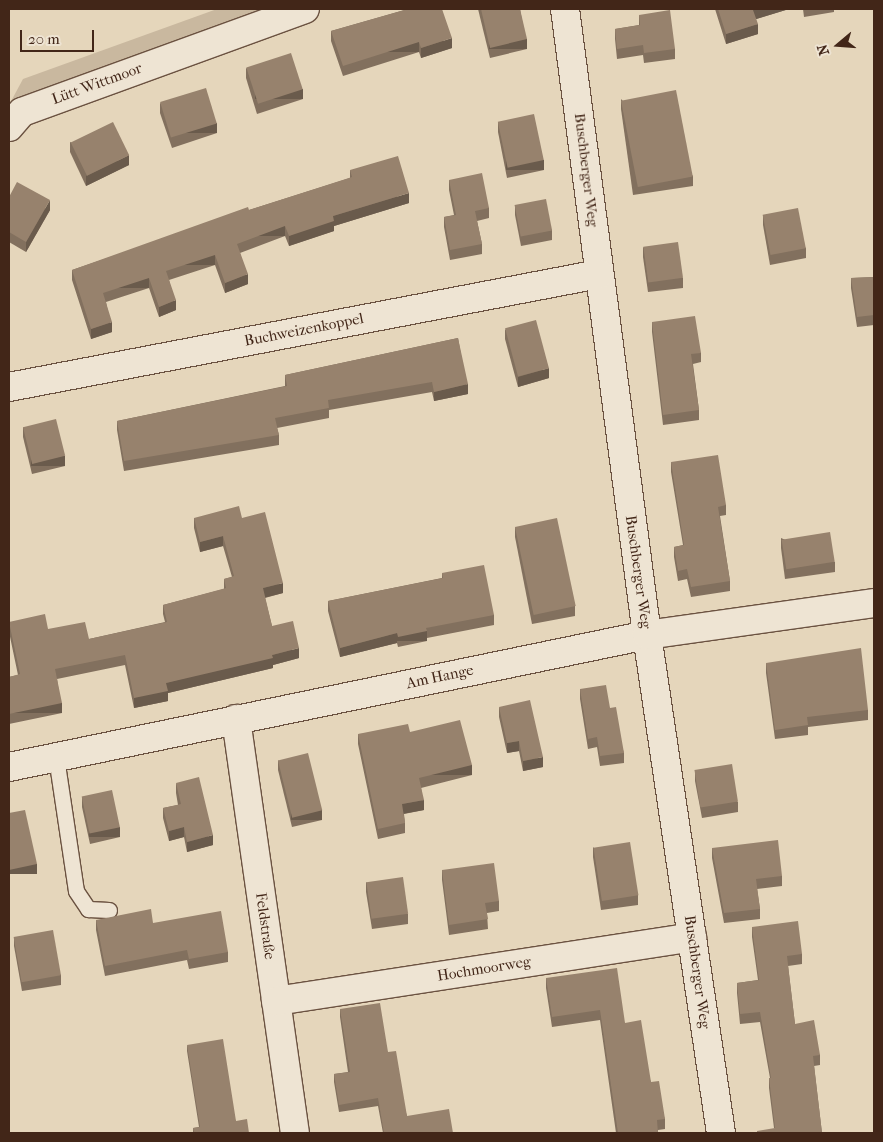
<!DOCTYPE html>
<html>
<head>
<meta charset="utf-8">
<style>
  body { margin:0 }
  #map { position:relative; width:883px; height:1142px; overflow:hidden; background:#e5d6bb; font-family:"IM FELL French Canon",serif }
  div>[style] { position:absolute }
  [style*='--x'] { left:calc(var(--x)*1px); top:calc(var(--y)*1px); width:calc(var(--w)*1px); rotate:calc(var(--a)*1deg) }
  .green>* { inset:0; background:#c9b89f }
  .roads { filter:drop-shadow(1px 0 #6b5241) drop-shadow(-1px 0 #6b5241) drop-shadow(0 1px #6b5241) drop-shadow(0 -1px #6b5241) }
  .lane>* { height:15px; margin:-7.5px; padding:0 7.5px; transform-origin:7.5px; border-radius:7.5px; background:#eee4d3 }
  .street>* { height:28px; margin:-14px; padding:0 14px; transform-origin:14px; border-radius:14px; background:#eee4d3 }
  .wall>* { inset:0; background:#82705e }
  .shaded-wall>* { inset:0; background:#6a5b4c; transform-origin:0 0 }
  .building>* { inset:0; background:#97826d; transform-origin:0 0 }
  span { translate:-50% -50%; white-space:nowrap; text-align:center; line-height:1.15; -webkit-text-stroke:4px #eee4d3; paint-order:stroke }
  .street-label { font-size:15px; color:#422618 }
  .frame { position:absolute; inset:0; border:10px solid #422618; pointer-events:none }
  .north { position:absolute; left:813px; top:20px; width:50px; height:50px; -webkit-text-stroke:4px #eee4d3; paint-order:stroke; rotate:252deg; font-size:14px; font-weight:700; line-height:20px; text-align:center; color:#422618 }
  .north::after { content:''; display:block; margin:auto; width:18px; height:22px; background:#422618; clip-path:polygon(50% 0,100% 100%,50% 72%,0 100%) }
  .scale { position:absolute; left:20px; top:30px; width:74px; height:22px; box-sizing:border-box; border:2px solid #422618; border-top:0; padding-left:6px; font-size:15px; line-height:18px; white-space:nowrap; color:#422618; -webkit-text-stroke:4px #eee4d3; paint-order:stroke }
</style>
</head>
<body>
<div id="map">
  <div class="green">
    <div style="clip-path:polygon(217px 9px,269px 9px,9px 105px,23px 79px)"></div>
  </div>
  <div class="roads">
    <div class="lane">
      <div style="--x:56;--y:757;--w:135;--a:81.5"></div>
      <div style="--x:76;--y:891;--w:22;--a:56"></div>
      <div style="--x:88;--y:909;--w:21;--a:3"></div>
    </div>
    <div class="street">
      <div style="--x:565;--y:9;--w:631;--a:82.54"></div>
      <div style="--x:647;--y:635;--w:503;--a:81.55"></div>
      <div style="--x:9;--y:127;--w:20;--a:-49"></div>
      <div style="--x:22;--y:112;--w:301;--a:-20"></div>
      <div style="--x:9;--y:387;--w:601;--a:-10.84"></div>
      <div style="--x:236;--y:719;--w:418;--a:81.9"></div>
      <div style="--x:9;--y:767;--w:652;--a:-11.69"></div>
      <div style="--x:647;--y:635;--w:229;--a:-8"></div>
      <div style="--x:276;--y:1001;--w:421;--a:-8.7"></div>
    </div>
  </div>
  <div class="wall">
    <div style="clip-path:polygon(408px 9px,452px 48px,421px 58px,419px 52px,343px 76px,331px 41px,331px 31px)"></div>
    <div style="clip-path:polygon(478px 9px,520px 9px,527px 49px,490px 58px)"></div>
    <div style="clip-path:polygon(715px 9px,789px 9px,756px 19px,758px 34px,726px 44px)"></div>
    <div style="clip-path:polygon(803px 9px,834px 9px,834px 12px,804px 17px)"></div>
    <div style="clip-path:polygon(639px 15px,675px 49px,675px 59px,644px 63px,643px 55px,617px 59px,615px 39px,615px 29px,639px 25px)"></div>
    <div style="clip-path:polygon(246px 68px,303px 99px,257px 114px,246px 78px)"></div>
    <div style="clip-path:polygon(621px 99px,693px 176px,693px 186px,633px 195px,621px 109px)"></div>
    <div style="clip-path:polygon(160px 103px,217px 133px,172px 148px,160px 113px)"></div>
    <div style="clip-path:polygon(498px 122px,544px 170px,507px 178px,498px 132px)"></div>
    <div style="clip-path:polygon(70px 142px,129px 165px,86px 186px,70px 152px)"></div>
    <div style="clip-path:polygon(350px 170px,409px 203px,334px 226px,334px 231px,289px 246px,285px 236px,240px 253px,248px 284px,225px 293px,215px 265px,169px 280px,176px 310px,159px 317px,149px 288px,106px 302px,112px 332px,91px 339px,72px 280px,72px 270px,249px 210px,350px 178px)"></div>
    <div style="clip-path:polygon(449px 180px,489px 208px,489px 218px,477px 221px,482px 244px,482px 254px,450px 260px,444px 227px,444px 217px,454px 215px,449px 190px)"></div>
    <div style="clip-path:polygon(9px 197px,50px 210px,26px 252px,9px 242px)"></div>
    <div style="clip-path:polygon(515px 205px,552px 230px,552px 240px,521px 246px,515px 215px)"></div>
    <div style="clip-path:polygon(763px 215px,806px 248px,806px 258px,770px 265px,763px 225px)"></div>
    <div style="clip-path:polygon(643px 247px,683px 278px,683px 288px,648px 292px,643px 257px)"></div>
    <div style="clip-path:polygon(874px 277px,874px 325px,857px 327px,851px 288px,851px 278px)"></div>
    <div style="clip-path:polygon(652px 322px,701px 353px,701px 362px,693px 364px,699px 410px,699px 420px,663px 425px,652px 332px)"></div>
    <div style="clip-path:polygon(505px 329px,549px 378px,518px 387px,505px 339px)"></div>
    <div style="clip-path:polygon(458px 338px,468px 394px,434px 401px,432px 392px,329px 410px,329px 418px,277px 428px,279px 435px,279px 445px,124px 471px,117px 430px,117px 421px,285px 386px,285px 375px)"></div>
    <div style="clip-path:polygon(23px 427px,65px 466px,32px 474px,23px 437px)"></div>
    <div style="clip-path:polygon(671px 462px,726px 505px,726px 515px,720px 516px,730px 581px,730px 591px,691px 597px,687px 579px,678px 581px,674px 557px,674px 547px,683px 545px,671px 472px)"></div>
    <div style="clip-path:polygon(194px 518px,242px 518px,283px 593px,265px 598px,272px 626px,299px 658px,273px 665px,273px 668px,168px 693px,168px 701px,134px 708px,125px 665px,57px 679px,62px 713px,9px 724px,9px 677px,18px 675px,9px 632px,9px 622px,48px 629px,89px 639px,165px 622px,163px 614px,163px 605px,224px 589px,224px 579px,232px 577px,223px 546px,200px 552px,194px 528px)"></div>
    <div style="clip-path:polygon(515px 527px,575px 606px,575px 616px,532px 624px,515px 537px)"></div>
    <div style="clip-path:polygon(781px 538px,835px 562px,835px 572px,785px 579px,781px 548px)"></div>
    <div style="clip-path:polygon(442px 573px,494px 615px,494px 625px,427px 638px,427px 641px,398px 647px,397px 643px,340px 657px,328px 611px,328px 601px,442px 578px)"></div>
    <div style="clip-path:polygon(766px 663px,868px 710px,868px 720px,808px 727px,808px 735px,775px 739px,766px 673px)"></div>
    <div style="clip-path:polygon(580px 689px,610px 708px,624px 753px,624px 763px,600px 766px,597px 747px,588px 749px,580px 699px)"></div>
    <div style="clip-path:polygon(499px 707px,543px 767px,523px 771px,519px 751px,507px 753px,499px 717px)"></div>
    <div style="clip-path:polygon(410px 732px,472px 775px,421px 788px,424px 810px,404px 814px,405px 823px,405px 833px,378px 839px,358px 744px,358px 734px)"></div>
    <div style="clip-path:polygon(278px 760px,322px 820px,292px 827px,278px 770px)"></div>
    <div style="clip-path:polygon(695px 771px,738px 802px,738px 812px,702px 818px,695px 781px)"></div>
    <div style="clip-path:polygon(176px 783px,213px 845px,187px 852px,184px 837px,169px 841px,163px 818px,163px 808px,178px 805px,176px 793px)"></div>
    <div style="clip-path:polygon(82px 797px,120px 837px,90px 844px,82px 807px)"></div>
    <div style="clip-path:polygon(593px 847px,638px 895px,638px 905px,601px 910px,593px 857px)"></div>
    <div style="clip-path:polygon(712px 848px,782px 876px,782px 886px,757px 889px,760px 909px,760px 919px,724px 923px,712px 858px)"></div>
    <div style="clip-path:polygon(442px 870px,499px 901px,499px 911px,487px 913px,488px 929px,449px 935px,442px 880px)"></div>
    <div style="clip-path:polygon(366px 882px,408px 914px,408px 924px,372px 929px,366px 892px)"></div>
    <div style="clip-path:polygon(96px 920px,153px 923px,228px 952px,228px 962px,189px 969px,187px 960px,105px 976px,96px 930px)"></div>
    <div style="clip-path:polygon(752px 927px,802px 954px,802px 964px,788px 966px,795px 1024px,820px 1055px,820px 1065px,814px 1066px,822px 1133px,774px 1128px,769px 1088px,769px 1078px,770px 1078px,760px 1022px,740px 1024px,737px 993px,737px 983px,758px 980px,752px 937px)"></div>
    <div style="clip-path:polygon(14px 937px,61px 975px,61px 985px,22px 991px,14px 946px)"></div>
    <div style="clip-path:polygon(546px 978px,625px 1023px,651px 1082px,665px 1119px,665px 1129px,658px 1130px,658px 1133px,616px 1133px,600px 1020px,552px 1027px,546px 988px)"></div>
    <div style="clip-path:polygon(340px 1009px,388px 1052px,407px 1116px,453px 1133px,383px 1133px,378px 1106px,339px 1112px,334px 1082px,334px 1074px,348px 1072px,340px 1017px)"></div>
    <div style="clip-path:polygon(187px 1045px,236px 1121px,249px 1133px,193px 1133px,193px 1128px,199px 1127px,187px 1051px)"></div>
  </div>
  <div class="shaded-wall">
    <div style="clip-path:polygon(757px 9px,789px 9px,753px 20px,753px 10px)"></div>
    <div style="clip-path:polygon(758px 24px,758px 34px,726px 44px,726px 34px)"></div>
    <div style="clip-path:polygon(452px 38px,452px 48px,421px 58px,421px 48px)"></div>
    <div style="left:527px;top:39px;width:10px;height:38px;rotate:90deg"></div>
    <div style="left:419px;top:42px;width:10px;height:80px;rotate:90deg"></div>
    <div style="left:303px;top:89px;width:10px;height:48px;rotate:90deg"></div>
    <div style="left:217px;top:123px;width:10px;height:47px;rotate:90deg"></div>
    <div style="clip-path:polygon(129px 155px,129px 165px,86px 186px,86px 176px)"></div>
    <div style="left:544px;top:160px;width:10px;height:38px;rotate:90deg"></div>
    <div style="clip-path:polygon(409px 193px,409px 203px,334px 226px,334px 231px,289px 246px,289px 236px,333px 216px)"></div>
    <div style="clip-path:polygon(50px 200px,50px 210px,26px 252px,26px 242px)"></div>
    <div style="left:285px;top:226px;width:10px;height:51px;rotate:90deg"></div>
    <div style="left:215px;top:255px;width:10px;height:52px;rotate:90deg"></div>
    <div style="clip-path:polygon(248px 274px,248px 284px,225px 293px,225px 283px)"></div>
    <div style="left:149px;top:278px;width:10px;height:48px;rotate:90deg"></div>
    <div style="clip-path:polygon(176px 300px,176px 310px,159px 317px,159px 307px)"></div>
    <div style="clip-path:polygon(112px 322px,112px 332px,91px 339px,91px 329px)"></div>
    <div style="clip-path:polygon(549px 368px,549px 378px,518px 387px,518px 377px)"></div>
    <div style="clip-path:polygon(468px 384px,468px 394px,434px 401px,434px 392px)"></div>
    <div style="left:65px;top:456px;width:10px;height:34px;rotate:90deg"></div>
    <div style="clip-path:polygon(223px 536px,223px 546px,200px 552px,200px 542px)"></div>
    <div style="clip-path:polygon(283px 583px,283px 593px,263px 598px,263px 588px)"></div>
    <div style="left:427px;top:631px;width:10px;height:30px;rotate:90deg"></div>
    <div style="clip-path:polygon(397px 633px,397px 643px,340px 657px,340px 648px)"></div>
    <div style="clip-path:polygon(299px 648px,299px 658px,273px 665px,273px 668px,168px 693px,168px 701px,134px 708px,134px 698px,166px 683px)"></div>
    <div style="left:62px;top:703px;width:10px;height:54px;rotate:90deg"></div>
    <div style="clip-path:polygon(519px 741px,519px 751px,507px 753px,507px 743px)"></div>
    <div style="clip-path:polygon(543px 757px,543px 767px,523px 771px,523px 761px)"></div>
    <div style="left:472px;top:765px;width:10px;height:55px;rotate:90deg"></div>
    <div style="clip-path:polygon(424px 800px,424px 810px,402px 814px,402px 804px)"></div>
    <div style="left:322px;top:810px;width:10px;height:31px;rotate:90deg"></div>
    <div style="left:120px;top:827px;width:10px;height:31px;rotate:90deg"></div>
    <div style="clip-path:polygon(184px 827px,184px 837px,169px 841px,169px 831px)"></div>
    <div style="clip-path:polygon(213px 835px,213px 845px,187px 852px,187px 842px)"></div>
    <div style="left:37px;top:864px;width:10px;height:29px;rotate:90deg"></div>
  </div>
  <div class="building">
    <div style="clip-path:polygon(408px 9px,442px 9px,452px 38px,421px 48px,419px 42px,343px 66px,331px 31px)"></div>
    <div style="clip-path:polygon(481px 9px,520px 9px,527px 39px,490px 48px)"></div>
    <div style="clip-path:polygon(718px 9px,757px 9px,753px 10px,758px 24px,726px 34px)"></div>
    <div style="clip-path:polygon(670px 10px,675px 49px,644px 53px,643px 45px,617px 49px,615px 29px,640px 25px,639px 15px)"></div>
    <div style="left:291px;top:53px;width:38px;height:47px;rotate:72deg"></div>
    <div style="left:206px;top:88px;width:37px;height:48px;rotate:73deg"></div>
    <div style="left:676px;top:90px;width:88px;height:56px;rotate:79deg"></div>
    <div style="left:534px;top:114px;width:47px;height:37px;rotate:78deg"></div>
    <div style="left:113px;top:122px;width:37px;height:47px;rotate:64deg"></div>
    <div style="clip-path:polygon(398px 156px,409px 193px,333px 216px,334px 221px,289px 236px,285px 226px,237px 244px,248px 274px,225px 283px,215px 255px,166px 271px,176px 300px,159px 307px,149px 278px,103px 293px,112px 322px,91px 329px,72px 270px,248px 207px,249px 210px,352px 177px,350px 170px)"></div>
    <div style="clip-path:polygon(482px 173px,489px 208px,475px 211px,482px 244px,450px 250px,444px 217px,456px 215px,449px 180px)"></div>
    <div style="clip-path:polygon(17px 182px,50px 200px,26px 242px,9px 232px,9px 197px)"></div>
    <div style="left:546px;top:199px;width:32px;height:32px;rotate:79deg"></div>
    <div style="left:798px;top:208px;width:41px;height:36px;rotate:79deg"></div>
    <div style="left:678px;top:242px;width:36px;height:35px;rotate:82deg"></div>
    <div style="clip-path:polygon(874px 277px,874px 315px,857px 317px,851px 278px)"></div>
    <div style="clip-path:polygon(695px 316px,701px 353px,691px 354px,699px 410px,663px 415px,652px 322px)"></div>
    <div style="left:536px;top:320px;width:50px;height:32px;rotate:75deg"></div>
    <div style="clip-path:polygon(458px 338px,468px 384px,434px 392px,432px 382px,328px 400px,329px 408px,275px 418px,279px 435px,124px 461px,117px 421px,287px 386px,285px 375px)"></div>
    <div style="left:56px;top:419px;width:38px;height:34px;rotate:76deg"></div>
    <div style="clip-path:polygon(718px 455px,726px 505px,718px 507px,730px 581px,691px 587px,687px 569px,678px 571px,674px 547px,684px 545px,671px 462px)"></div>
    <div style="clip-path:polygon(239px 506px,242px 518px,265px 512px,283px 583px,263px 588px,272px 626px,293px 621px,299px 648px,272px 655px,273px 658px,166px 683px,168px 691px,134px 698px,125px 655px,55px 669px,62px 703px,9px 714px,9px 677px,20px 674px,9px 622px,45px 614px,48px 629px,85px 622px,89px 639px,167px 622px,163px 605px,226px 588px,224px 579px,234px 576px,223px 536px,200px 542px,194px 518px)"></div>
    <div style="left:557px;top:518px;width:90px;height:43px;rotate:78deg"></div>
    <div style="left:830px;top:532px;width:30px;height:49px;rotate:81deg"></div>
    <div style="clip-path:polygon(484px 565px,494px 615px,426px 628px,427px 631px,398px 637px,397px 633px,340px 648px,328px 601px,443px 578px,442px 573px)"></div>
    <div style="clip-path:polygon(861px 648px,868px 710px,807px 717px,808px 725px,775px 730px,766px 663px)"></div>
    <div style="clip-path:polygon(606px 685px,610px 708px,616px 707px,624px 753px,600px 756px,597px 737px,588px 739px,580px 689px)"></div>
    <div style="clip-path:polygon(530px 700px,543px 757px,523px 761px,519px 741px,507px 743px,499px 707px)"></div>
    <div style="clip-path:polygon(460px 720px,472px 765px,419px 778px,424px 800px,402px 804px,405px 823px,378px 829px,358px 734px,408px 724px,410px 732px)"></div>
    <div style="left:308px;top:753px;width:59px;height:31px;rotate:76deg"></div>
    <div style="left:732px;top:764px;width:38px;height:38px;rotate:81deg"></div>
    <div style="clip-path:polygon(199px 777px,213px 835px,187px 842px,184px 827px,169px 831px,163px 808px,181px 804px,176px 783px)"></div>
    <div style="left:112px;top:790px;width:38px;height:31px;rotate:78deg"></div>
    <div style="clip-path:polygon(25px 810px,37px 864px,9px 870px,9px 813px)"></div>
    <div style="clip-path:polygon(778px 840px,782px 876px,756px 879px,760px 909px,724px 913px,712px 848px)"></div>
    <div style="left:630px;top:842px;width:54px;height:37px;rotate:81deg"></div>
    <div style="clip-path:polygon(494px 863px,499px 901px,485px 903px,488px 919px,449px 925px,442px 870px)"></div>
    <div style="left:403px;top:877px;width:37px;height:37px;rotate:82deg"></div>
    <div style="clip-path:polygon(151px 909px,153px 923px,221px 911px,228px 952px,189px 959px,187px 950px,105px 966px,96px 920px)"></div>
    <div style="clip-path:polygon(798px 921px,802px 954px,787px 956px,795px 1024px,814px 1020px,820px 1055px,813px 1056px,822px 1133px,757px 1133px,757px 1131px,775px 1128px,769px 1078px,771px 1078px,760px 1012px,740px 1014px,737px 983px,759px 980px,752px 927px)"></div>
    <div style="left:53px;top:930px;width:46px;height:40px;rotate:80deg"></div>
    <div style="clip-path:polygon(617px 968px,625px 1023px,641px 1020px,651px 1082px,659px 1081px,665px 1119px,657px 1120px,658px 1133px,618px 1133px,600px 1010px,552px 1017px,546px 978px)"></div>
    <div style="clip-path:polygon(380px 1003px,388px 1052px,396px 1051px,407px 1116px,449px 1109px,453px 1133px,384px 1133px,378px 1098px,339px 1105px,334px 1074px,350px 1072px,340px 1009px)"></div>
    <div style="clip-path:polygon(223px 1039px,236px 1121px,247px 1119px,249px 1133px,194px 1133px,193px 1128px,200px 1127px,187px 1045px)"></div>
  </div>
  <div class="street-label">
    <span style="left:97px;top:84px;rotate:-20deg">Lütt Wittmoor</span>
    <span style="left:586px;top:170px;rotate:83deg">Buschberger Weg</span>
    <span style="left:304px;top:330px;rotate:-11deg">Buchweizenkoppel</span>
    <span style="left:638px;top:572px;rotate:82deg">Buschberger Weg</span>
    <span style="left:440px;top:677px;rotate:-12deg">Am Hange</span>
    <span style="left:265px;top:926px;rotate:82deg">Feldstraße</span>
    <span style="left:484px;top:969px;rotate:-9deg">Hochmoorweg</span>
    <span style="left:697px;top:972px;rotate:82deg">Buschberger Weg</span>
  </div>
  <div class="frame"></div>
  <div class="north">N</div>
  <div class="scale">20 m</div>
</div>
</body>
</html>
